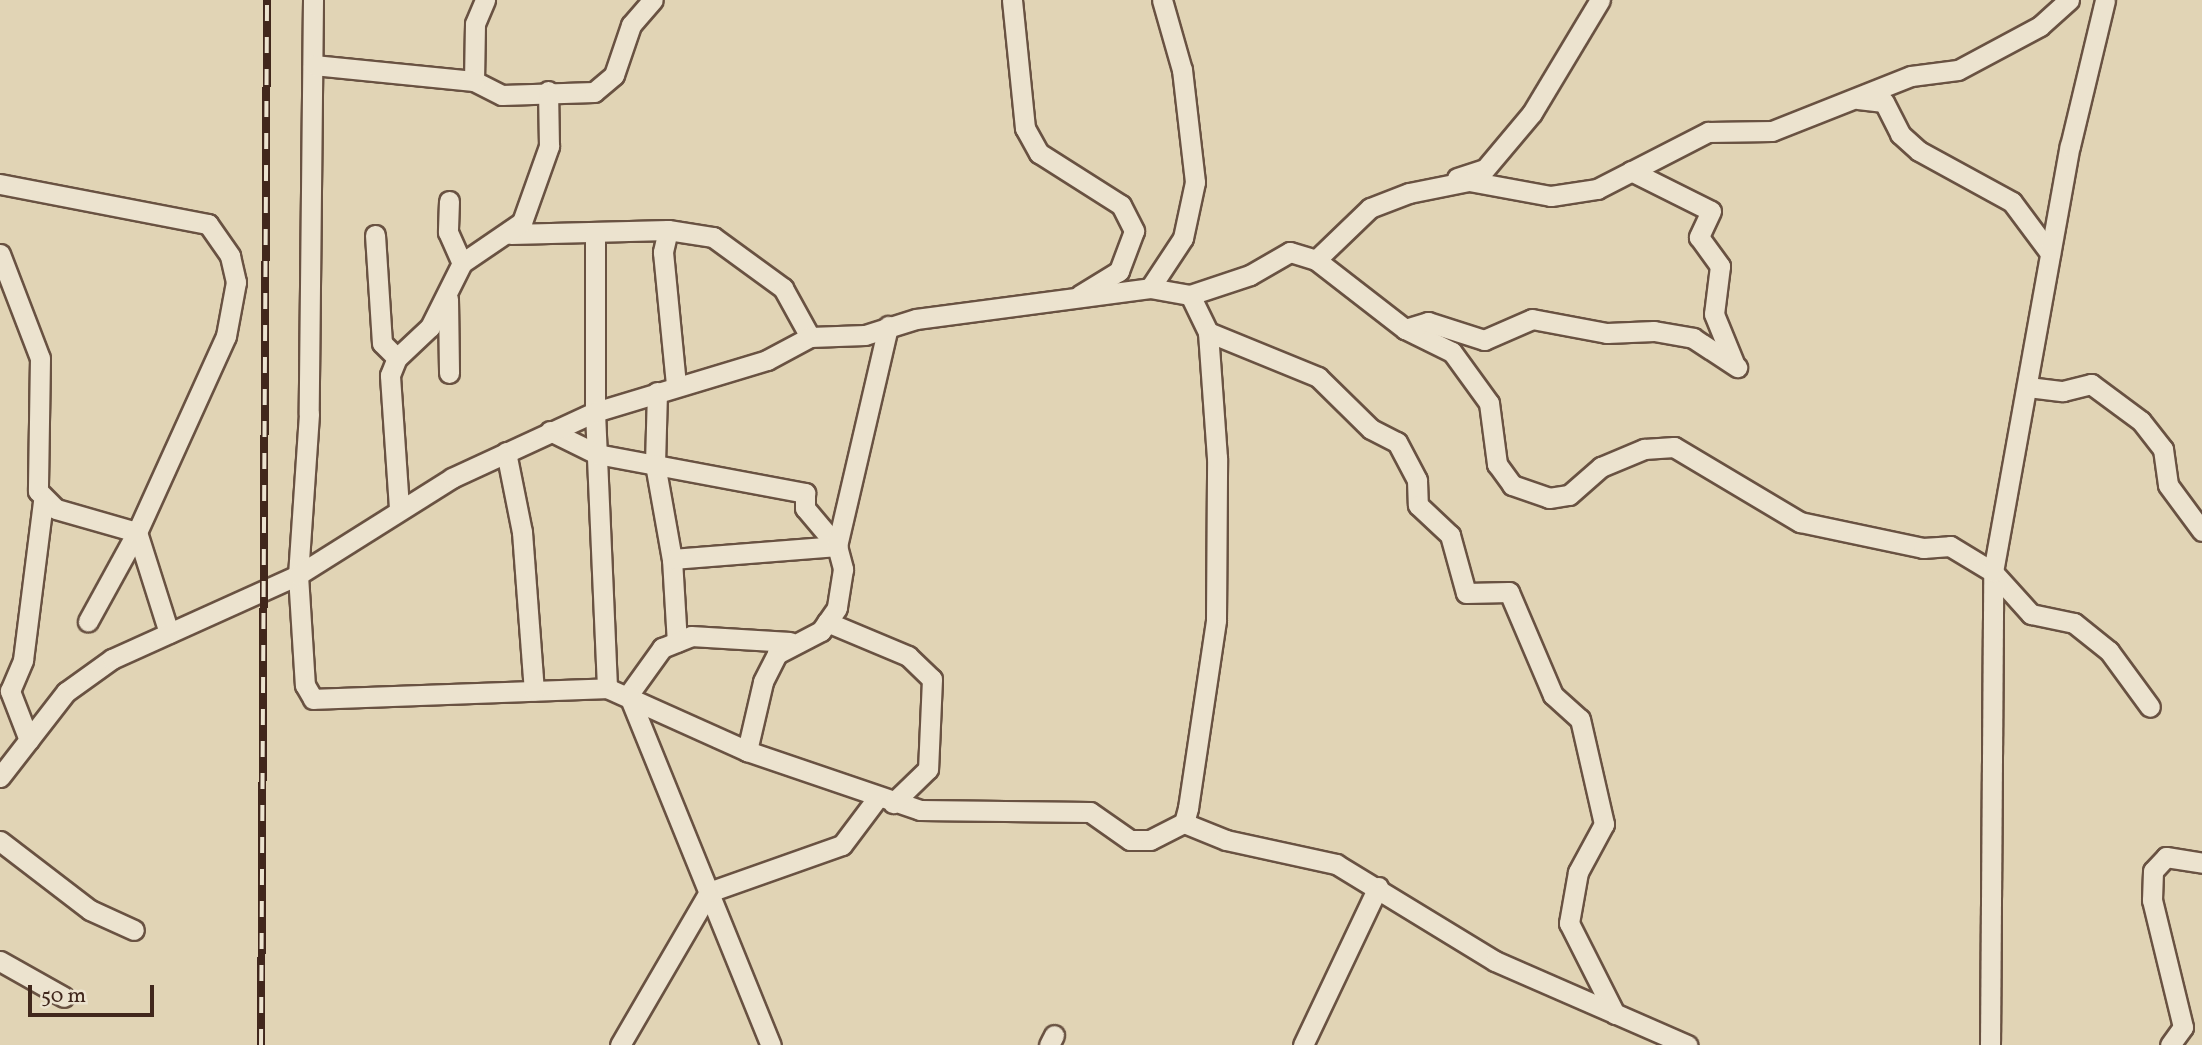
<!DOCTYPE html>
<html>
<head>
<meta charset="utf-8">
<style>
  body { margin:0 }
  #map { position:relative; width:2202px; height:1045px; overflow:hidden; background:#e1d4b5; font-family:Vollkorn,serif }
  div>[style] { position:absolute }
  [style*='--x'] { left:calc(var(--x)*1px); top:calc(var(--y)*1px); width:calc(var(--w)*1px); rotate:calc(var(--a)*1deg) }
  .roads { filter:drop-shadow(2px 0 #695242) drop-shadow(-2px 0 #695242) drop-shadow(0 2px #695242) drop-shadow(0 -2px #695242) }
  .minor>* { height:19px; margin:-9.5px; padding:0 9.5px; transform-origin:9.5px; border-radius:9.5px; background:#ece3cf }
  .rail>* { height:8px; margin-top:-4px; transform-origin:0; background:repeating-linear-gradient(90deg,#ece3cf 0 16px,#41271c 0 32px); box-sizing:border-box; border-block:2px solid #41271c }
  span { translate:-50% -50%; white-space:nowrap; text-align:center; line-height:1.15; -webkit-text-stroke:5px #ece3cf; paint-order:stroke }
  .scale { position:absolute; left:28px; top:985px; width:126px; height:32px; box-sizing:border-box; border:4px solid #41271c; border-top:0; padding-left:9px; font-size:21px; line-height:24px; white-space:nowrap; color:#41271c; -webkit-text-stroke:5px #ece3cf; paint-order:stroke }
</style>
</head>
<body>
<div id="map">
  <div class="roads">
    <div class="minor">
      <div style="--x:313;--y:0;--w:414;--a:90.6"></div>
      <div style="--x:309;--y:414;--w:161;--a:93.9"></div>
      <div style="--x:298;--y:575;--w:110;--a:86.4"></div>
      <div style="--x:305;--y:685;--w:16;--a:60"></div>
      <div style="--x:313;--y:699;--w:294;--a:-2.1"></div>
      <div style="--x:607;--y:688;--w:154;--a:24.2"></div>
      <div style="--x:747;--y:751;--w:183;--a:18.8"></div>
      <div style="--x:920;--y:810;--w:170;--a:0.7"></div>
      <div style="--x:1090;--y:812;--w:49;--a:35"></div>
      <div style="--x:1130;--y:840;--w:20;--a:0"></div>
      <div style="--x:1150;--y:840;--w:38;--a:-27"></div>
      <div style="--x:1184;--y:823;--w:16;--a:-75"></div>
      <div style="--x:1188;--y:808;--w:190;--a:-81.5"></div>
      <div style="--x:1216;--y:620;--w:162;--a:-89.6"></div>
      <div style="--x:1217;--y:458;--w:126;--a:-94.1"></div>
      <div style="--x:1208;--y:332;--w:41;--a:-115.9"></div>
      <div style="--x:485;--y:0;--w:26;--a:113"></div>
      <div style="--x:475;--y:24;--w:57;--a:91"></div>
      <div style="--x:474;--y:81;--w:31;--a:27"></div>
      <div style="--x:502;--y:95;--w:92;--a:-1.9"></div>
      <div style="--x:594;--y:92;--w:26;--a:-40"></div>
      <div style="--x:614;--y:75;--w:53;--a:-71.2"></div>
      <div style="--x:631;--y:25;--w:33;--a:-49"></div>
      <div style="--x:1012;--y:0;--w:129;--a:84.2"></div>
      <div style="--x:1025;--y:128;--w:29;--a:61"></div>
      <div style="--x:1039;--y:153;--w:97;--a:32.4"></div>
      <div style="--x:1121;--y:205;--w:29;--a:63"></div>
      <div style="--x:1134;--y:231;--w:43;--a:110.6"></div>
      <div style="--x:1119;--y:271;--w:46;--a:148.4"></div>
      <div style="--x:313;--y:65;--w:162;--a:5.7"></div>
      <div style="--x:1858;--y:99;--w:26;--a:7"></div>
      <div style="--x:1884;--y:102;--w:36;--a:63"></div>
      <div style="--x:1900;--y:134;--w:25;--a:42"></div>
      <div style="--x:1919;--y:151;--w:106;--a:28.7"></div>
      <div style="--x:2012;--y:202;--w:64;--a:53.3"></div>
      <div style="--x:1631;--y:171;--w:89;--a:26.6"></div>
      <div style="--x:1711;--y:211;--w:29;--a:115"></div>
      <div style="--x:1699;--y:237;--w:36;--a:54"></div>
      <div style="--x:1720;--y:266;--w:48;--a:97.1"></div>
      <div style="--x:1714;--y:314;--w:53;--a:67.8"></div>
      <div style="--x:1457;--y:178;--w:29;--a:-18"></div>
      <div style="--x:1485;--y:169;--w:73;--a:-50"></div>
      <div style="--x:1532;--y:113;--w:132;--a:-59"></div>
      <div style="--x:0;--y:184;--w:212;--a:10.9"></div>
      <div style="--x:208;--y:224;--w:39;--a:55"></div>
      <div style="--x:230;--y:256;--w:27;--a:77"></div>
      <div style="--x:236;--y:282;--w:55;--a:100.5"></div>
      <div style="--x:226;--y:336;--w:215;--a:114.4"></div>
      <div style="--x:137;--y:532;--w:102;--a:118.8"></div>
      <div style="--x:449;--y:201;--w:31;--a:92"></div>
      <div style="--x:448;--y:232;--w:34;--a:66"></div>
      <div style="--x:668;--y:230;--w:23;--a:103"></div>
      <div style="--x:663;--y:252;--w:134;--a:84.4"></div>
      <div style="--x:511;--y:234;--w:157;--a:-1.5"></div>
      <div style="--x:668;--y:230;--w:46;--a:8.8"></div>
      <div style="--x:713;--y:237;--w:87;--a:36.1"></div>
      <div style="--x:783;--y:288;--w:56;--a:61.1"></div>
      <div style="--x:375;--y:235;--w:108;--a:86.3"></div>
      <div style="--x:382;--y:343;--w:21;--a:45"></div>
      <div style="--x:595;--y:235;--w:177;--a:90"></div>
      <div style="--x:595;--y:412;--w:276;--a:87.5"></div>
      <div style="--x:0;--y:254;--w:111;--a:69"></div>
      <div style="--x:40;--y:358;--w:133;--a:90.9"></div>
      <div style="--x:38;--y:491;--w:25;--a:45"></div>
      <div style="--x:56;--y:509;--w:84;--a:15.9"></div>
      <div style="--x:137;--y:532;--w:106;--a:72.4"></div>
      <div style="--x:1316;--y:260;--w:113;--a:37.8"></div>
      <div style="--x:1405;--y:329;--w:52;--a:26.1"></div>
      <div style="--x:1452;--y:352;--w:63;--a:54"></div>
      <div style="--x:1489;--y:403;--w:62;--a:82.5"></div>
      <div style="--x:1497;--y:464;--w:26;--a:54"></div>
      <div style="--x:1512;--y:485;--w:39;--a:19"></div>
      <div style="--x:1549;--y:498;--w:20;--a:-9"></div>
      <div style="--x:1569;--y:495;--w:43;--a:-41.2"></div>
      <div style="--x:1601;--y:467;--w:47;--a:-22.7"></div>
      <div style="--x:1644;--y:449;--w:30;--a:-4"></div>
      <div style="--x:1674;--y:447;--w:147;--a:30.8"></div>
      <div style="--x:1800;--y:522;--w:126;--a:11.9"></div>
      <div style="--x:1923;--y:548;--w:27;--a:-4"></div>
      <div style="--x:1950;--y:546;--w:50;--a:31.2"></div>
      <div style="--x:1993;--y:572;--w:57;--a:47.9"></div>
      <div style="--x:2031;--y:614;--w:44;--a:11.8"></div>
      <div style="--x:2074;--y:623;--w:45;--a:38.7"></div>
      <div style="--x:2109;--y:651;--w:69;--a:53.8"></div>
      <div style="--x:1150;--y:288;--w:60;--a:-56.6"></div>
      <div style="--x:1183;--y:238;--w:57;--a:-77.9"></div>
      <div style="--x:1195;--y:182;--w:113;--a:-96.6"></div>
      <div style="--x:1182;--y:70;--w:73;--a:-105.9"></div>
      <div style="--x:448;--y:299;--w:74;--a:89.2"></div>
      <div style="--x:1405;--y:329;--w:24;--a:-17"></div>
      <div style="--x:1428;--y:322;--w:59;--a:17.8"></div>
      <div style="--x:1484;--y:340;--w:52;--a:-23.6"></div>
      <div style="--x:1532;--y:319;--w:76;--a:10.6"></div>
      <div style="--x:1607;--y:333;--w:47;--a:-2.4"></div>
      <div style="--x:1654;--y:331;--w:40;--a:10"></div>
      <div style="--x:1693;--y:338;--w:53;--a:33.4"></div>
      <div style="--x:1208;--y:332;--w:119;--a:22.2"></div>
      <div style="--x:1318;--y:377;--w:74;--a:44.5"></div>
      <div style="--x:1371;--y:429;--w:29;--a:27"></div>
      <div style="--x:1397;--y:442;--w:43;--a:62.2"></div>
      <div style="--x:1417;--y:480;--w:25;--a:88"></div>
      <div style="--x:1418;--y:505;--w:44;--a:43.2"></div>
      <div style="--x:1450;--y:535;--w:60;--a:74.6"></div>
      <div style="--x:1466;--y:593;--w:43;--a:-1.3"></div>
      <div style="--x:1509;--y:592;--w:112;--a:66.9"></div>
      <div style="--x:1553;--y:695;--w:36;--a:42"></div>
      <div style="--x:1580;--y:719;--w:108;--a:77.1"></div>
      <div style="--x:1604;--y:824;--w:55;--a:118.4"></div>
      <div style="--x:1578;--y:872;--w:52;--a:100"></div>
      <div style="--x:1569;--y:923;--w:102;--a:63.2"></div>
      <div style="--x:2028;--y:387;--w:35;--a:7"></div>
      <div style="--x:2063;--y:391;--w:29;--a:-14"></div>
      <div style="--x:2091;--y:384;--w:62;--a:36.5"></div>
      <div style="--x:2141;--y:421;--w:36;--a:52"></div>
      <div style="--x:2163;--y:449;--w:36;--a:82"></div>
      <div style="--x:2168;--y:485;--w:57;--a:53.5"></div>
      <div style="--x:657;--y:392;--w:72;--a:91.6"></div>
      <div style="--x:655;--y:464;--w:97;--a:79.9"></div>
      <div style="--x:672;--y:559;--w:83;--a:86.6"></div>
      <div style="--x:550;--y:431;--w:52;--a:26.1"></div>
      <div style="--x:597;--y:454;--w:212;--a:10.6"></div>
      <div style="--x:805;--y:493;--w:15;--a:90"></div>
      <div style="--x:805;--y:508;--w:50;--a:49.9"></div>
      <div style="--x:837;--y:546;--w:24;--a:75"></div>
      <div style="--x:843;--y:569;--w:39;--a:99"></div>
      <div style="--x:837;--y:608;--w:28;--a:125"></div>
      <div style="--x:821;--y:631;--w:50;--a:152.4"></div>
      <div style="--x:777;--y:654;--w:31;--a:117"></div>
      <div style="--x:763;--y:682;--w:71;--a:103.1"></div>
      <div style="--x:506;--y:452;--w:82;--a:78.7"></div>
      <div style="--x:522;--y:532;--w:159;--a:85.7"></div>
      <div style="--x:399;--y:508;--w:133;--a:-93.9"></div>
      <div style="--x:390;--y:375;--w:18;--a:-68"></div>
      <div style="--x:397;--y:358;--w:45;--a:-43.2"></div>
      <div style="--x:430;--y:327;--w:72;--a:-63.4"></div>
      <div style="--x:462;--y:263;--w:73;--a:-34.3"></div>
      <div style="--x:522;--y:222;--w:81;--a:-70.4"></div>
      <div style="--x:549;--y:146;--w:55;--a:-91"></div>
      <div style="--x:672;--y:559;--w:166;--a:-4.5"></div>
      <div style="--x:837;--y:546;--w:226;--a:-76.9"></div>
      <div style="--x:827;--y:622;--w:88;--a:22.8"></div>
      <div style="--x:908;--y:656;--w:33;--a:44"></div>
      <div style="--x:932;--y:679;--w:90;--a:92.5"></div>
      <div style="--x:928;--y:769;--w:49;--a:135.8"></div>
      <div style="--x:629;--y:694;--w:57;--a:-54.3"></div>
      <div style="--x:662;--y:648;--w:31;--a:-22"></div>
      <div style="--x:691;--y:636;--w:99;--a:3.5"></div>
      <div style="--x:629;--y:696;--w:377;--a:67.9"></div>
      <div style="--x:29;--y:740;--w:53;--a:-111.2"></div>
      <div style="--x:10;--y:691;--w:34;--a:-67"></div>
      <div style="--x:23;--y:660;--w:159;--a:-82.8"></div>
      <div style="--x:0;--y:777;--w:108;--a:-52.2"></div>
      <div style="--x:66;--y:692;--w:57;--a:-35.7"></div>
      <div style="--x:112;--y:659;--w:204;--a:-24.3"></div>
      <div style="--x:298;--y:575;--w:182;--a:-32.2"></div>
      <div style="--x:452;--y:478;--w:157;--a:-24.8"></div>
      <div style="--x:595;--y:412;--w:180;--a:-16.8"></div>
      <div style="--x:767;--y:360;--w:49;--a:-28.1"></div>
      <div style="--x:810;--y:337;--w:55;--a:-2.1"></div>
      <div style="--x:865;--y:335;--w:53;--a:-17.4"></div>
      <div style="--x:916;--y:319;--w:236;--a:-7.5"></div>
      <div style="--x:1150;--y:288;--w:41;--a:9.9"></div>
      <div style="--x:1190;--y:295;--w:63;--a:-18.4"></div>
      <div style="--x:1250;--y:275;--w:46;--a:-29.9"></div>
      <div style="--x:1290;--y:252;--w:27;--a:17"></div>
      <div style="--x:1316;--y:260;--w:75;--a:-43.9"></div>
      <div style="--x:1370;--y:208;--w:42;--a:-21"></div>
      <div style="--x:1409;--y:193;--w:61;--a:-11.3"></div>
      <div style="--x:1469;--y:181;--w:83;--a:10.4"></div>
      <div style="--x:1551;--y:196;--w:47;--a:-8.7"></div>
      <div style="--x:1597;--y:189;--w:125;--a:-27.2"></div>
      <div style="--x:1708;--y:132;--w:64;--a:-0.9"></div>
      <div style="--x:1772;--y:131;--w:149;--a:-21.6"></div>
      <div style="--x:1911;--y:76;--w:47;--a:-7.3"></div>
      <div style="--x:1958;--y:70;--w:93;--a:-28.2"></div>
      <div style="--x:2040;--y:26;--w:39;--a:-42"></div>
      <div style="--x:1184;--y:823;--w:45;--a:22"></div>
      <div style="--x:1226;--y:840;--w:113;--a:12.3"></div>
      <div style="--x:1336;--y:864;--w:186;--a:31.4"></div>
      <div style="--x:1495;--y:961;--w:210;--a:23.6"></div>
      <div style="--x:0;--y:841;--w:113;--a:37.5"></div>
      <div style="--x:90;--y:910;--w:48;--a:24.4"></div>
      <div style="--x:0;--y:961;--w:73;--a:29.4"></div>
      <div style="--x:620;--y:1045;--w:177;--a:-59.8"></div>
      <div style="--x:709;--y:892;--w:141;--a:-19.5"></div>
      <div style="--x:842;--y:845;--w:60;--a:-53.1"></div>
      <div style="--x:1049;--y:1045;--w:11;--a:-63"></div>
      <div style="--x:1303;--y:1045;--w:175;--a:-64.6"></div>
      <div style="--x:1990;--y:1045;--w:473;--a:-89.6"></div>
      <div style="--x:1993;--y:572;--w:433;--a:-79.8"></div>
      <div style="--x:2070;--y:146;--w:150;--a:-76.5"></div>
      <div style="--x:2170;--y:1045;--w:22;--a:-54"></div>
      <div style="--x:2183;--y:1027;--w:131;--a:-103.7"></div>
      <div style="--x:2152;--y:900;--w:29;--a:-88"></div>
      <div style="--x:2153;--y:871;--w:19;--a:-47"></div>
      <div style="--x:2166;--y:857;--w:36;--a:9"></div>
    </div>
  </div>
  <div class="rail">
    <div style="--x:261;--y:1045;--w:1045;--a:-89.67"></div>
  </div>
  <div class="scale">50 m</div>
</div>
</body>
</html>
